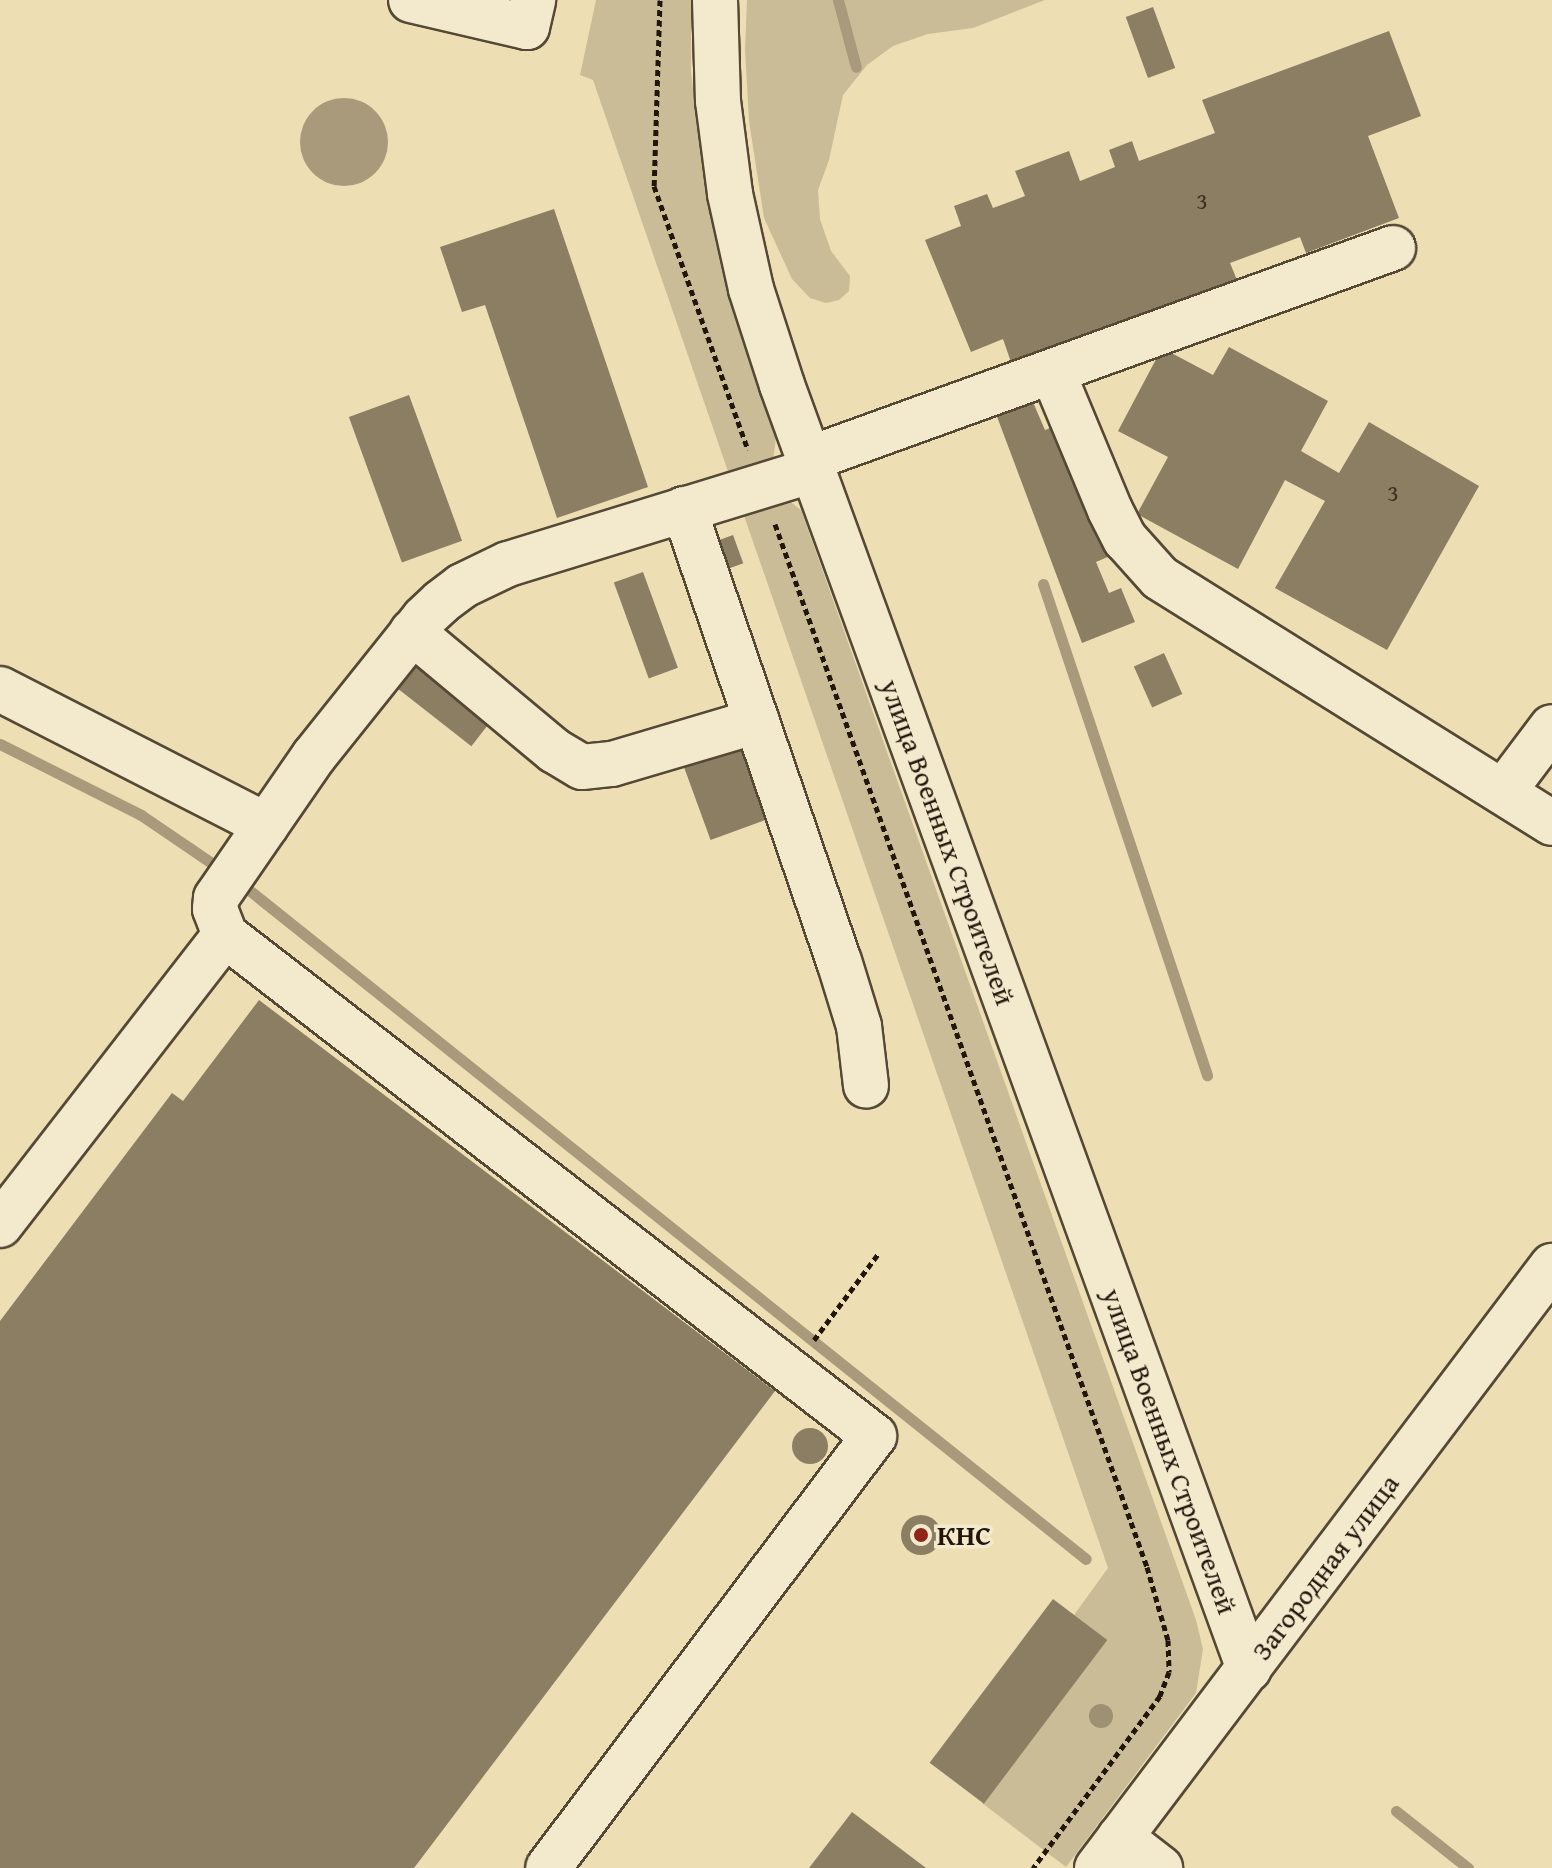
<!DOCTYPE html>
<html>
<head>
<meta charset="utf-8">
<style>
  body { margin:0 }
  #map { position:relative; width:1552px; height:1868px; overflow:hidden; background:#eddeb3; font-family:"Gentium Book Plus",serif }
  div>[style] { position:absolute }
  [style*='--x'] { left:calc(var(--x)*1px); top:calc(var(--y)*1px); width:calc(var(--w)*1px); rotate:calc(var(--a)*1deg) }
  .green>* { inset:0; background:#cabc96 }
  .water>* { inset:0; background:#a89a7a }
  .round { border-radius:50% }
  .stream>* { height:11px; margin:-5.5px; padding:0 5.5px; transform-origin:5.5px; border-radius:5.5px; background:#a89a7a }
  .building>* { inset:0; background:#8c7e62; transform-origin:0 0 }
  .path>* { height:5px; margin-top:-2.5px; transform-origin:0; background:repeating-linear-gradient(90deg,#22160b 0 6px,transparent 0 10px) }
  .roads { filter:drop-shadow(2px 0 #554835) drop-shadow(-2px 0 #554835) drop-shadow(0 2px #554835) drop-shadow(0 -2px #554835) }
  .minor>* { height:44px; margin:-22px; padding:0 22px; transform-origin:22px; border-radius:22px; background:#f3eace }
  .trees>* { width:24px; height:24px; margin:-12px; border-radius:50%; background:#9e9072 }
  .dots>* { width:22px; height:22px; translate:-50% -50%; box-sizing:border-box; border:4px solid #f3eace; border-radius:50% }
  span { translate:-50% -50%; white-space:nowrap; text-align:center; line-height:1.15; -webkit-text-stroke:7px #f3eace; paint-order:stroke }
  .number-label { font-size:24px; color:#3c3021 }
  .number-label span { -webkit-text-stroke-width:0 }
  .street-label { font-size:28px; color:#22160b }
  .poi-label { font-size:28px; color:#22160b; font-weight:700 }
  .left { translate:0 -50%; text-align:left }
</style>
</head>
<body>
<div id="map">
  <div class="green">
    <div style="clip-path:polygon(596px 0,691px 0,691px 73px,706px 193px,722px 263px,776px 437px,773px 461px,732px 483px,593px 80px,580px 75px)"></div>
    <div style="clip-path:polygon(747px 0,1045px 0,973px 28px,928px 34px,893px 46px,867px 65px,843px 95px,829px 160px,818px 190px,820px 219px,831px 251px,850px 276px,849px 291px,839px 300px,826px 303px,810px 298px,792px 279px,764px 218px,749px 121px,745px 50px)"></div>
    <div style="clip-path:polygon(784px 497px,801px 510px,1196px 1620px,1203px 1649px,1196px 1693px,1066px 1867px,982px 1803px,1106px 1640px,1074px 1615px,1108px 1568px,740px 504px)"></div>
  </div>
  <div class="water">
    <div class="round" style="left:300px;top:98px;width:88px;height:88px"></div>
  </div>
  <div class="stream">
    <div style="--x:838;--y:0;--w:69;--a:75"></div>
    <div style="--x:1043;--y:584;--w:518;--a:71.53"></div>
    <div style="--x:0;--y:744;--w:158;--a:26.7"></div>
    <div style="--x:141;--y:815;--w:102;--a:34.2"></div>
    <div style="--x:239;--y:882;--w:1084;--a:38.64"></div>
    <div style="--x:1396;--y:1811;--w:92;--a:38.4"></div>
  </div>
  <div class="building">
    <div style="left:1153px;top:7px;width:65px;height:29px;rotate:70deg"></div>
    <div style="clip-path:polygon(1389px 31px,1421px 116px,1368px 136px,1399px 218px,1306px 253px,1300px 237px,1230px 263px,1237px 280px,1012px 365px,1003px 339px,971px 352px,925px 240px,961px 226px,954px 206px,987px 194px,993px 208px,1025px 196px,1015px 171px,1069px 151px,1080px 181px,1115px 167px,1109px 150px,1132px 141px,1139px 161px,1215px 133px,1202px 100px)"></div>
    <div style="clip-path:polygon(554px 209px,648px 487px,557px 518px,485px 305px,462px 312px,440px 247px)"></div>
    <div style="clip-path:polygon(1229px 347px,1328px 401px,1301px 451px,1339px 473px,1369px 422px,1479px 486px,1387px 650px,1275px 588px,1325px 501px,1285px 480px,1238px 569px,1137px 514px,1168px 457px,1118px 431px,1162px 348px,1213px 375px)"></div>
    <div style="left:409px;top:395px;width:155px;height:64px;rotate:70deg"></div>
    <div style="clip-path:polygon(1032px 400px,1045px 430px,1055px 426px,1110px 556px,1096px 562px,1109px 593px,1121px 588px,1135px 622px,1082px 643px,996px 414px)"></div>
    <div style="left:733px;top:535px;width:30px;height:16px;rotate:70deg"></div>
    <div style="left:643px;top:572px;width:102px;height:31px;rotate:70deg"></div>
    <div style="left:1164px;top:653px;width:45px;height:33px;rotate:66deg"></div>
    <div style="left:412px;top:663px;width:98px;height:29px;rotate:38deg"></div>
    <div style="left:743px;top:742px;width:81px;height:64px;rotate:70deg"></div>
    <div style="clip-path:polygon(259px 1000px,775px 1391px,414px 1868px,0 1868px,0 1321px,172px 1093px,183px 1101px)"></div>
    <div class="round" style="left:792px;top:1428px;width:36px;height:36px"></div>
    <div class="round" style="left:901px;top:1515px;width:40px;height:40px"></div>
    <div style="left:1053px;top:1599px;width:68px;height:205px;rotate:37deg"></div>
    <div style="clip-path:polygon(852px 1812px,926px 1868px,809px 1868px)"></div>
  </div>
  <div class="path">
    <div style="--x:660;--y:0;--w:186;--a:91.8"></div>
    <div style="--x:654;--y:186;--w:280;--a:70.4"></div>
    <div style="--x:775;--y:524;--w:1107;--a:70.37"></div>
    <div style="--x:1147;--y:1567;--w:76;--a:74"></div>
    <div style="--x:1168;--y:1640;--w:32;--a:88"></div>
    <div style="--x:1169;--y:1672;--w:26;--a:111"></div>
    <div style="--x:1160;--y:1696;--w:214;--a:126.4"></div>
    <div style="--x:814;--y:1340;--w:107;--a:-53.3"></div>
  </div>
  <div class="roads">
    <div class="minor">
      <div style="--x:411;--y:0;--w:119;--a:13.1"></div>
      <div style="--x:527;--y:27;--w:28;--a:-77"></div>
      <div style="--x:715;--y:0;--w:101;--a:88.3"></div>
      <div style="--x:718;--y:101;--w:94;--a:82.6"></div>
      <div style="--x:730;--y:194;--w:97;--a:77.5"></div>
      <div style="--x:751;--y:289;--w:101;--a:72.1"></div>
      <div style="--x:782;--y:385;--w:1366;--a:70.01"></div>
      <div style="--x:1053;--y:373;--w:148;--a:67.4"></div>
      <div style="--x:1110;--y:510;--w:33;--a:63"></div>
      <div style="--x:1125;--y:539;--w:52;--a:48.1"></div>
      <div style="--x:1160;--y:578;--w:462;--a:32"></div>
      <div style="--x:809;--y:459;--w:621;--a:-19.86"></div>
      <div style="--x:684;--y:509;--w:478;--a:71.1"></div>
      <div style="--x:839;--y:961;--w:68;--a:72.9"></div>
      <div style="--x:859;--y:1026;--w:60;--a:83.3"></div>
      <div style="--x:412;--y:632;--w:186;--a:39.8"></div>
      <div style="--x:555;--y:751;--w:31;--a:31"></div>
      <div style="--x:582;--y:767;--w:30;--a:-6"></div>
      <div style="--x:612;--y:764;--w:151;--a:-16.5"></div>
      <div style="--x:0;--y:689;--w:299;--a:27.1"></div>
      <div style="--x:1503;--y:792;--w:81;--a:-53"></div>
      <div style="--x:225;--y:935;--w:28;--a:-111"></div>
      <div style="--x:215;--y:909;--w:11;--a:-85"></div>
      <div style="--x:216;--y:898;--w:173;--a:-55.4"></div>
      <div style="--x:314;--y:756;--w:176;--a:-51.4"></div>
      <div style="--x:424;--y:618;--w:23;--a:-43"></div>
      <div style="--x:441;--y:602;--w:26;--a:-37"></div>
      <div style="--x:462;--y:586;--w:51;--a:-25.6"></div>
      <div style="--x:508;--y:564;--w:319;--a:-17.1"></div>
      <div style="--x:0;--y:1225;--w:367;--a:-52.2"></div>
      <div style="--x:225;--y:935;--w:820;--a:37.67"></div>
      <div style="--x:874;--y:1436;--w:541;--a:127.04"></div>
      <div style="--x:1120;--y:1837;--w:51;--a:37.8"></div>
      <div style="--x:1097;--y:1868;--w:755;--a:-52.92"></div>
    </div>
  </div>
  <div class="trees">
    <div style="left:1101px;top:1716px"></div>
  </div>
  <div class="dots">
    <div style="left:921px;top:1535px;background:#8f2418"></div>
  </div>
  <div class="number-label">
    <span style="left:1202px;top:201px">3</span>
    <span style="left:1393px;top:493px">3</span>
  </div>
  <div class="street-label">
    <span style="left:948px;top:842px;rotate:70deg">улица Военных Строителей</span>
    <span style="left:1170px;top:1451px;rotate:70deg">улица Военных Строителей</span>
    <span style="left:1325px;top:1567px;rotate:-53deg">Загородная улица</span>
  </div>
  <div class="poi-label">
    <span class="left" style="left:937px;top:1535px">КНС</span>
  </div>
</div>
</body>
</html>
